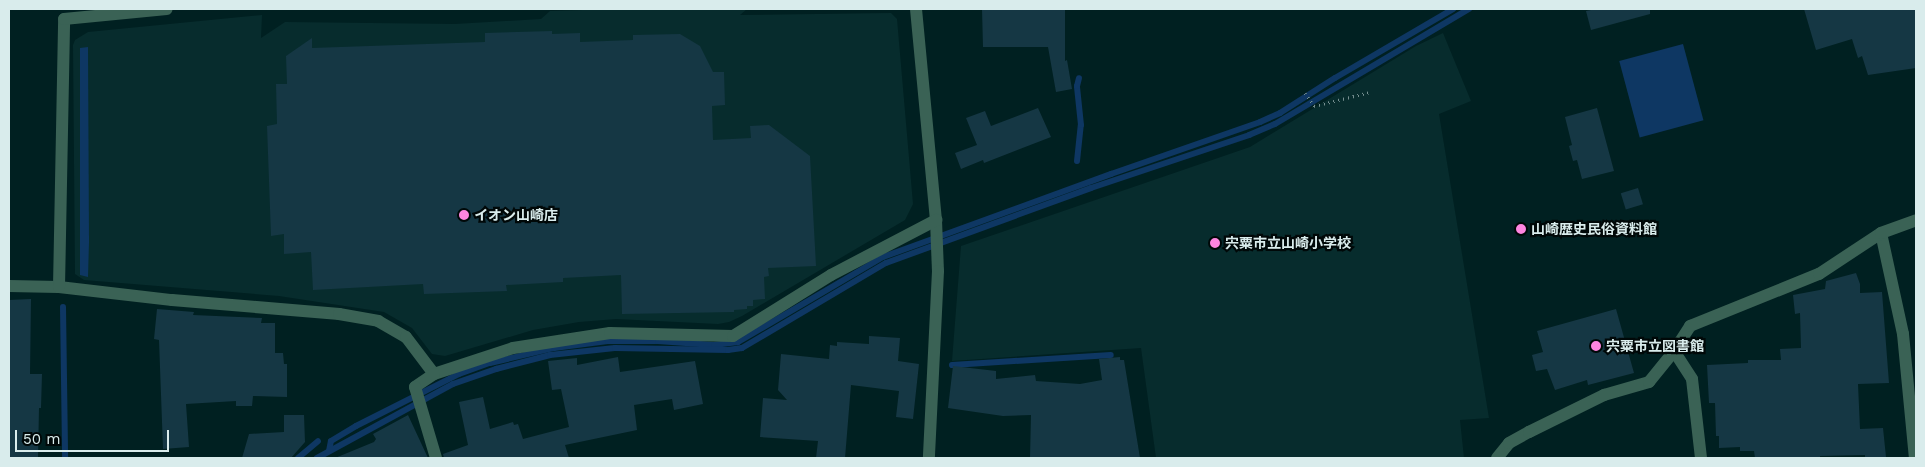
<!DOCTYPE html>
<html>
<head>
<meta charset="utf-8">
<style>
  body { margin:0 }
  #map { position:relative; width:1925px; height:467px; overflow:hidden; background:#002021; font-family:"Work Sans","Noto Sans JP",sans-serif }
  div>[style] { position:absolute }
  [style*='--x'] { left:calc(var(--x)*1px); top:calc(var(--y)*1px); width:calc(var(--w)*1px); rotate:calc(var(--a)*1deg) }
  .built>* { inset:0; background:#072c2d }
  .water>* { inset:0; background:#0e3763; transform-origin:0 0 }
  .stream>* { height:6px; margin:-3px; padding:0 3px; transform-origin:3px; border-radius:3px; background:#0e3763 }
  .building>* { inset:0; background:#153744; transform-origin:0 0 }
  .path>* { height:3px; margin-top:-1.5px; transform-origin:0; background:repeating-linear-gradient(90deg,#768f90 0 1px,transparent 0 5px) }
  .minor>* { height:12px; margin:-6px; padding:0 6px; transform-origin:6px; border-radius:6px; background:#3a6255 }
  .dots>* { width:14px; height:14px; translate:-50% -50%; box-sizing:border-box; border:2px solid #000808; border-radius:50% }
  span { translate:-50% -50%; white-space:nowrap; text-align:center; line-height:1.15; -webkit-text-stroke:4.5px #000808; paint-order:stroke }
  .poi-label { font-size:14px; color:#d9ecec; font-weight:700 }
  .left { translate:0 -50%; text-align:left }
  .frame { position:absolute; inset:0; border:10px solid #d9ecec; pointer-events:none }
  .scale { position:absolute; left:15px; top:430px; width:154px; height:22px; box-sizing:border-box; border:2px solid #d9ecec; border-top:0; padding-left:6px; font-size:15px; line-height:18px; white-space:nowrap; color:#d9ecec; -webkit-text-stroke:4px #000808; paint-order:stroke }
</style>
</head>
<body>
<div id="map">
  <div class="built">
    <div style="clip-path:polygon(616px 9px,747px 9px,740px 15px,891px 13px,897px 19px,913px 204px,905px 220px,742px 316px,729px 322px,718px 324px,616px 319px,579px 322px,533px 330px,445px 356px,432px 354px,412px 328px,384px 312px,279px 296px,84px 280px,75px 274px,73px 45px,75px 40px,88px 32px,262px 15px,261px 38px,285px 22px,455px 24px,541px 19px,550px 11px)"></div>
    <div style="clip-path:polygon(1443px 33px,1471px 101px,1439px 114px,1489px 418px,1460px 420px,1464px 458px,1156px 458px,1141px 348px,952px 361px,961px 246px,1250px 147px,1416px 46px)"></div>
  </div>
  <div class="water">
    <div style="left:1683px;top:44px;width:79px;height:66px;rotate:75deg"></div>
    <div style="clip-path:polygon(88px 47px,89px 242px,88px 277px,80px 275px,80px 48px)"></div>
  </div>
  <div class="stream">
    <div style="--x:1077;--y:161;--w:36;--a:-84"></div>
    <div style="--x:1081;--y:125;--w:39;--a:-96"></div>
    <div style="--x:1077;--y:86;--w:8;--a:-76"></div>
    <div style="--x:63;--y:307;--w:151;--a:89.2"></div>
    <div style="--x:952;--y:365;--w:159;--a:-3.6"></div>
    <div style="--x:329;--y:451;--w:10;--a:-79"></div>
    <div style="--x:331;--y:441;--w:29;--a:-31"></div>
    <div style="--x:356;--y:426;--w:115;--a:-26.8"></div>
    <div style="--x:459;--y:374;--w:33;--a:-20"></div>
    <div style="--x:490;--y:363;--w:66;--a:-13.2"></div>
    <div style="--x:554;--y:348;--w:54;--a:-7.4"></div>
    <div style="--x:608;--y:341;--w:50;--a:0"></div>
    <div style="--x:658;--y:341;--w:56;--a:4.1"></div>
    <div style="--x:714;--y:345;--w:24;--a:-7"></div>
    <div style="--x:738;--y:342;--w:168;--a:-30.4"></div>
    <div style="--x:883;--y:257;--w:243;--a:-20"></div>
    <div style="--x:1111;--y:174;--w:158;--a:-19.2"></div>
    <div style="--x:1260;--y:122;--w:22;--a:-24"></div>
    <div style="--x:1280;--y:113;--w:65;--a:-32.5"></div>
    <div style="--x:1335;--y:78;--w:137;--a:-30.3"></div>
    <div style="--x:298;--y:458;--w:26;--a:-40"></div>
    <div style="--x:317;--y:458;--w:155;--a:-28.6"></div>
    <div style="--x:453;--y:384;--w:46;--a:-19.2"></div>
    <div style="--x:496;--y:369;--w:56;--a:-14.5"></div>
    <div style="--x:550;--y:355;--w:65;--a:-6.1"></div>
    <div style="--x:615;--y:348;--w:113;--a:1"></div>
    <div style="--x:728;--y:350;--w:14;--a:-8"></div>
    <div style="--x:742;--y:348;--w:167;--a:-30.6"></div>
    <div style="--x:886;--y:263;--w:218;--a:-20.1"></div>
    <div style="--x:1091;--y:188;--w:167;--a:-18.5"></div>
    <div style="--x:1249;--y:135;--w:28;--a:-23"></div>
    <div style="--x:1275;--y:124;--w:226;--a:-30.7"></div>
  </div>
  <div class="building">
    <div style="clip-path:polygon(982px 9px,1065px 9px,1065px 61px,1067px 60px,1072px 89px,1056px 92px,1048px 47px,983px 47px)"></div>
    <div style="clip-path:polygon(1596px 9px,1650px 9px,1650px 14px,1591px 30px,1586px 11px)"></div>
    <div style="clip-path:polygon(1804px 9px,1916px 9px,1916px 68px,1868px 75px,1862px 56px,1858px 58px,1852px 39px,1816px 50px)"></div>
    <div style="clip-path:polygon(552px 31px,552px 34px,580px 33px,580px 42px,633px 40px,633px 35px,680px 34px,700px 46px,713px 72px,724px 72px,725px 105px,712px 106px,713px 140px,751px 138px,750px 126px,769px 125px,810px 156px,816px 266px,768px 268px,769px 276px,764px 277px,765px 299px,753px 300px,753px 306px,747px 306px,747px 309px,734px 310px,734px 312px,622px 314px,621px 275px,563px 278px,563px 282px,506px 285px,507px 291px,424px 294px,423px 284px,313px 290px,311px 252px,284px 254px,284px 234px,271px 236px,267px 126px,277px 124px,276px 84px,287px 84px,286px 56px,312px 38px,312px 48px,485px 42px,485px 33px)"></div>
    <div style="clip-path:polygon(1038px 108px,1051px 137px,984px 163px,983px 160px,961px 169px,955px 153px,977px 145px,966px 118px,985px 111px,991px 126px)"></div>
    <div style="clip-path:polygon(1597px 108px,1614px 171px,1582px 179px,1577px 160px,1573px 161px,1569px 146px,1572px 145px,1565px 117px)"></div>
    <div style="left:1638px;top:188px;width:17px;height:18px;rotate:73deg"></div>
    <div style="clip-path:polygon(1856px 273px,1860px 284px,1860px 293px,1882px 292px,1889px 383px,1858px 384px,1860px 429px,1883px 428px,1886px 457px,1865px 458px,1865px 455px,1820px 456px,1820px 458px,1755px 458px,1754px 451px,1740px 451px,1740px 447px,1719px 448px,1719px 436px,1716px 436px,1715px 403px,1709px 403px,1707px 365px,1748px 363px,1748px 360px,1781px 360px,1780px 349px,1801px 348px,1800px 313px,1795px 314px,1793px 295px,1825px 289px,1826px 281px)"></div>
    <div style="clip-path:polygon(31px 299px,30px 374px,42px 374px,41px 408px,39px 408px,38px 458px,9px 458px,9px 300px)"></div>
    <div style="clip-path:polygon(157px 309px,194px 312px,193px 315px,262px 318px,261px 323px,275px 323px,275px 353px,283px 353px,284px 364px,287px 364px,287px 397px,253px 396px,252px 406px,236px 406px,236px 401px,186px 404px,189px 447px,163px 449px,159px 340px,154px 339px)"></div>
    <div style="clip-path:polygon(1616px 309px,1634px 373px,1588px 385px,1587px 380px,1555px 390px,1547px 369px,1536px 371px,1532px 355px,1543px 352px,1537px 331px)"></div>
    <div style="clip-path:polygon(869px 336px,900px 338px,898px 361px,919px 364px,913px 419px,896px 417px,899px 391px,851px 385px,845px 458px,816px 458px,818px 441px,760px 437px,763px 398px,787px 400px,778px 390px,781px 354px,829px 359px,830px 345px,837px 346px,837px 342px,869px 344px)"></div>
    <div style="clip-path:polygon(618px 357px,620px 372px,695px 361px,703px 404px,674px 410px,672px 399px,634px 405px,637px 430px,565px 445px,569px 458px,444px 458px,443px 454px,468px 445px,459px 402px,483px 397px,490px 429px,513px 422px,514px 425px,518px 424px,523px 439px,569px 427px,561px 389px,552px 390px,548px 361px,577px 358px,577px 365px)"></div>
    <div style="clip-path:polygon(1120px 357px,1120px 360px,1124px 360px,1140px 458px,1030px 458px,1031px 415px,1003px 416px,948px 408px,953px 366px,996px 371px,996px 379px,1035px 375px,1036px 381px,1080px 384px,1102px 380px,1099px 359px)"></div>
    <div style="clip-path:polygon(284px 415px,304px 415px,305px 442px,291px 458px,242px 458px,249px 434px,284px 432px)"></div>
    <div style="clip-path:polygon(408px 415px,428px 458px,335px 458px,374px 442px,376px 439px,373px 434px)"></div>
  </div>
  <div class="path">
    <div style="--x:1305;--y:93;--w:16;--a:55"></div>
    <div style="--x:1314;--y:106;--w:58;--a:-14"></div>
  </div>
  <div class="minor">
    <div style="--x:916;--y:9;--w:212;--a:84.6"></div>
    <div style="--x:936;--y:220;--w:51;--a:87.8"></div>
    <div style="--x:938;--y:271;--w:187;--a:92.8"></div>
    <div style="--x:1881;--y:233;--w:103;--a:77.7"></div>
    <div style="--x:1903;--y:334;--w:125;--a:84.5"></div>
    <div style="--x:9;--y:286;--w:50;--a:1.1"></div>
    <div style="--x:59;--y:287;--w:114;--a:6.6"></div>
    <div style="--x:172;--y:300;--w:168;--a:4.8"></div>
    <div style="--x:339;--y:314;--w:40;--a:10"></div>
    <div style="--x:378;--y:321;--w:32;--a:30"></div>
    <div style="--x:406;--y:337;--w:46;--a:52.9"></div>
    <div style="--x:434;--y:374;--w:83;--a:-18.2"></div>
    <div style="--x:513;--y:348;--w:98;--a:-8.8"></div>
    <div style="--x:610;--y:333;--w:123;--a:1.4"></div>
    <div style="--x:733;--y:336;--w:115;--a:-31.9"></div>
    <div style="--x:831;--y:275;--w:119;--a:-27.6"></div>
    <div style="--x:59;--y:287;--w:268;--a:-88.9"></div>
    <div style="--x:64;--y:19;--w:103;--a:-5.5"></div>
    <div style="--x:1674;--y:351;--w:33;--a:57"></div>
    <div style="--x:1692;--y:379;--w:80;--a:83.5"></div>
    <div style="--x:434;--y:374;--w:23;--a:146"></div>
    <div style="--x:415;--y:387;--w:74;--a:73.5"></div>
    <div style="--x:1497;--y:458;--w:19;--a:-51"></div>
    <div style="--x:1509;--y:443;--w:23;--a:-29"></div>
    <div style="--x:1529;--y:432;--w:84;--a:-26.3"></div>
    <div style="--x:1604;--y:395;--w:47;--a:-16.1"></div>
    <div style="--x:1649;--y:382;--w:40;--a:-51"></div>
    <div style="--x:1674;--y:351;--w:30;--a:-57"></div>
    <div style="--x:1690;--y:326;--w:139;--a:-22"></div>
    <div style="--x:1819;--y:274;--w:74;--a:-33.5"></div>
    <div style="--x:1881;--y:233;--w:37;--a:-20"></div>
  </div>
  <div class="dots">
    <div style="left:464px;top:215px;background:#fe85e0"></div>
    <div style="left:1521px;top:229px;background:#fe85e0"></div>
    <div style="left:1215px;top:243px;background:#fe85e0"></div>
    <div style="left:1596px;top:346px;background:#fe85e0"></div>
  </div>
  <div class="poi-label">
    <span class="left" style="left:474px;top:215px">イオン山崎店</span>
    <span class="left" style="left:1531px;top:229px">山崎歴史民俗資料館</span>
    <span class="left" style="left:1225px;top:243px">宍粟市立山崎小学校</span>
    <span class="left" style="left:1606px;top:346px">宍粟市立図書館</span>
  </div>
  <div class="frame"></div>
  <div class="scale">50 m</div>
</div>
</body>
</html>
